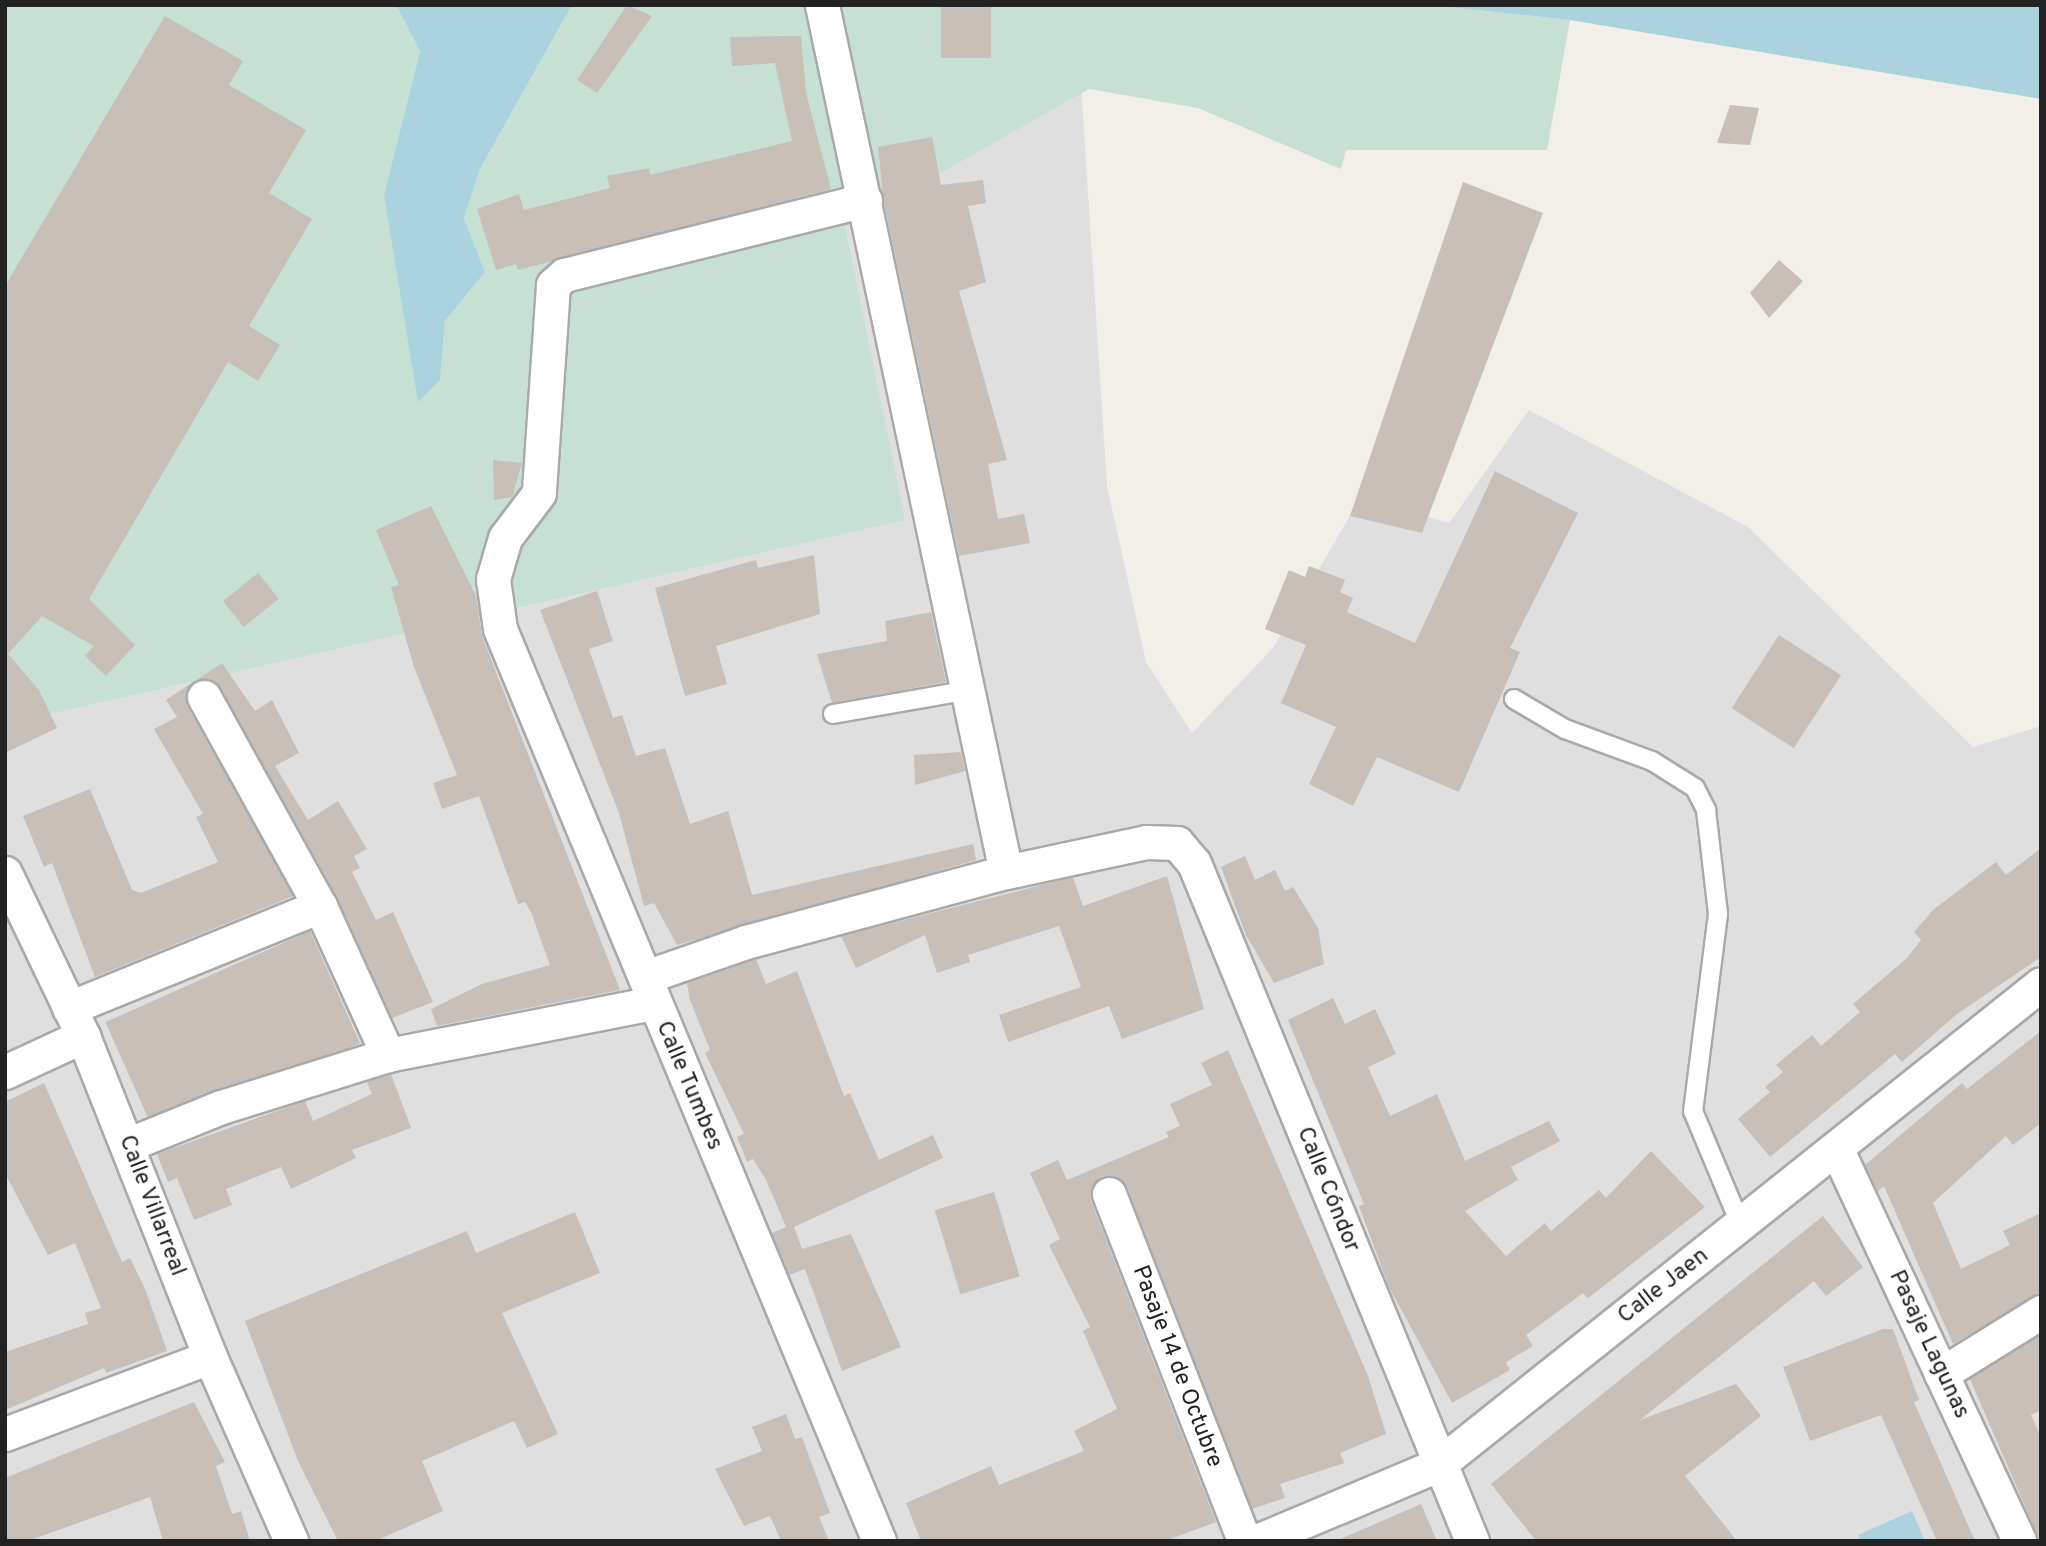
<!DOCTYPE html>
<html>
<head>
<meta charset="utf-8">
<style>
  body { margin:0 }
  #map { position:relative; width:2046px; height:1546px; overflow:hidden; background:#f2efe9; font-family:Overpass,sans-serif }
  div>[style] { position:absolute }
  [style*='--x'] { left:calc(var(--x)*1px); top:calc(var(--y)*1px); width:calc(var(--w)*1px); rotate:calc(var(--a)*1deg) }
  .residential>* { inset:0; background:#e0dfdf }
  .wetland>* { inset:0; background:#c6e0d4 }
  .water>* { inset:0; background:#aad3df }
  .building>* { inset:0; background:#c7bfb8; transform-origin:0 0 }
  .roads { filter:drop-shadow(2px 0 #a9a9a9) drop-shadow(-2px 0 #a9a9a9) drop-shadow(0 2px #a9a9a9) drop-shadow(0 -2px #a9a9a9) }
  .service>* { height:18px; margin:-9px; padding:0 9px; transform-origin:9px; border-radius:9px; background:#fff }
  .minor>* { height:33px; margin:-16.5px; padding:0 16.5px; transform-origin:16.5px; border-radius:16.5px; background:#fff }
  span { translate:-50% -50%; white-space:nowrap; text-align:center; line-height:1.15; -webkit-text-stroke:5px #fff; paint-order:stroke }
  .street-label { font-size:23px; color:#222 }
  .frame { position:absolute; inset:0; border:7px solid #222; pointer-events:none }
</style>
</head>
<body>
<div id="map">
  <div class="residential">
    <div style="clip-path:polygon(572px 5px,1079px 54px,1107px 486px,1146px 662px,1192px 733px,1273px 648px,1361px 497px,1449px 523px,1529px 410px,1748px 527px,1973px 747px,2041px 726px,2041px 1541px,5px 1541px,5px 265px,401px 127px,384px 195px,445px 321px,485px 272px)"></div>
  </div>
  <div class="wetland">
    <div style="clip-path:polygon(5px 5px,396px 5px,420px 51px,384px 195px,440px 379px,445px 321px,485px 272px,464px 218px,480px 169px,572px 5px,1429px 5px,1570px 20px,1547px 150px,1346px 150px,1341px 169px,1198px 108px,1089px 89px,845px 227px,905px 520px,5px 724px)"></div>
  </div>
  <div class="water">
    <div style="clip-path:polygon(396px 5px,572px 5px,480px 169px,464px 218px,485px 272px,445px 321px,440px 380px,418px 402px,384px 195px,420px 51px)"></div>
    <div style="clip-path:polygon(1429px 5px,2041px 5px,2041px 99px,1570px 20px)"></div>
    <div style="clip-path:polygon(1912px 1511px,1925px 1541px,1860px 1541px,1858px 1535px)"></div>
  </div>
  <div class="building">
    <div style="clip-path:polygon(627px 5px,652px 16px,597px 93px,577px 80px)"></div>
    <div style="left:941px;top:5px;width:50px;height:53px"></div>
    <div style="clip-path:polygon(165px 16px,243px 61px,229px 85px,306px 130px,269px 193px,312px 219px,249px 326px,280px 345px,258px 381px,228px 362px,89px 599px,135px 645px,106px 676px,85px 656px,94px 646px,42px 616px,8px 654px,39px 690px,57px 728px,5px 753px,5px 286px)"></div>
    <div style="clip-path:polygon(801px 36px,806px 93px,831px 189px,518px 270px,516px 264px,496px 270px,477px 209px,519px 194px,524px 210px,610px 188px,607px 176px,649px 168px,650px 175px,792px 141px,775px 63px,732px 66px,730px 37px)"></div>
    <div style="clip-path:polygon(1730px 105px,1759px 108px,1750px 145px,1717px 143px)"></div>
    <div style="clip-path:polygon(932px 137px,941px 185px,983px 180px,986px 203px,968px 206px,986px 282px,959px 291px,1007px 460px,988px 464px,998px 519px,1024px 514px,1030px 543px,959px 556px,884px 203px,878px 147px)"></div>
    <div style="clip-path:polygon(1463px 182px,1543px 213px,1422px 533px,1350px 516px)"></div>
    <div style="clip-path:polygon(1779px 260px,1803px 281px,1769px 318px,1750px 293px)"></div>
    <div style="clip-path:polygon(493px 460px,522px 463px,512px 497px,494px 500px)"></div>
    <div style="clip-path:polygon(1495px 471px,1578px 513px,1510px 648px,1520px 652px,1459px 792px,1377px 757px,1353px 806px,1309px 784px,1336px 727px,1281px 703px,1306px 645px,1265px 629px,1289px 570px,1305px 577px,1309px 566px,1345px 580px,1340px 592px,1353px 598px,1347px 612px,1415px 643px)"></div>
    <div style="clip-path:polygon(431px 506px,476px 596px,482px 636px,620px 990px,437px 1026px,431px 1009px,482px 984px,550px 965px,531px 912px,525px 902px,518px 904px,479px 796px,442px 809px,433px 783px,457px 775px,414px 667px,391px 587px,399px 585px,376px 530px)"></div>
    <div style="clip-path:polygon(814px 555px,820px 614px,716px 646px,727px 684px,685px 696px,655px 588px,756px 560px,758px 568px)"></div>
    <div style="left:258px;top:573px;width:33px;height:45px;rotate:51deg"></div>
    <div style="clip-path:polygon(597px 591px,613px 641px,589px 649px,613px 718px,622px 715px,636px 756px,665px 748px,690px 824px,728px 811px,752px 895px,973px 844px,976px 860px,677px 945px,654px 903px,644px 906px,619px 813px,540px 610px)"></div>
    <div style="clip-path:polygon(931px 612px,946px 682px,832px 703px,817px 654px,887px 641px,885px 621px)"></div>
    <div style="left:1779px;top:635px;width:74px;height:87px;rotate:33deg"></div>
    <div style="clip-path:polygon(222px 663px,255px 711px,272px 700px,299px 753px,275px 766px,308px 820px,338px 801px,367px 849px,354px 856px,360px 868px,352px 872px,376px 920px,393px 912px,433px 1002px,392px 1018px,337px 897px,221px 688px,198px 679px)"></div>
    <div style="clip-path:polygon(190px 684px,187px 706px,293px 896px,95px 977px,52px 863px,44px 867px,23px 816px,90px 789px,132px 890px,141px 893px,218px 862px,196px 817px,203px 814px,154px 729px,177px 717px,166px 700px)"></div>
    <div style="clip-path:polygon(961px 752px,965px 771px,915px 785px,914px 755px)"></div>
    <div style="clip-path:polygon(2041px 848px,2041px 957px,1957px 1014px,1902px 1062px,1895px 1054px,1770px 1157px,1738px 1119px,1770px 1092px,1765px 1087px,1783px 1072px,1776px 1065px,1812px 1035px,1821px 1046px,1860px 1012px,1853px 1004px,1907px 958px,1921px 940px,1914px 932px,1933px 910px,1996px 862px,2006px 875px)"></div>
    <div style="clip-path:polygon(1245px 856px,1255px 880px,1275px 870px,1285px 891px,1293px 887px,1318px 928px,1324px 964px,1274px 983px,1246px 935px,1221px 867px)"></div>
    <div style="clip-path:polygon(1167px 876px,1204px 1009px,1122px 1039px,1109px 1006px,1008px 1042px,999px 1015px,1081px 987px,1059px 926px,968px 955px,970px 962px,937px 973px,925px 935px,856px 968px,841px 936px,1073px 877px,1083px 906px)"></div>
    <div style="left:310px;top:931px;width:123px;height:224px;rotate:66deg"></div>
    <div style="clip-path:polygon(756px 959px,766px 984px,797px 971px,844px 1096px,850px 1093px,879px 1160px,933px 1135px,943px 1158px,794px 1227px,802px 1249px,851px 1234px,901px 1347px,842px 1371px,805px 1269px,789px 1275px,772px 1233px,786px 1227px,766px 1180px,753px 1159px,747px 1162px,737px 1137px,744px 1134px,705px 1053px,710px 1050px,690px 1000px,687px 983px)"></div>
    <div style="clip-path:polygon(1333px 998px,1345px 1024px,1375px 1009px,1396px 1054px,1368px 1067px,1390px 1116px,1437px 1094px,1465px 1161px,1549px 1121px,1560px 1141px,1511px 1167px,1518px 1180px,1465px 1211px,1506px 1256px,1545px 1223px,1551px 1231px,1599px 1190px,1606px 1198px,1651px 1151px,1705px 1207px,1588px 1298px,1583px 1293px,1526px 1335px,1533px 1346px,1506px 1362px,1510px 1370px,1452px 1403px,1389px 1287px,1359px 1206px,1364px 1204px,1288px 1020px)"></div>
    <div style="clip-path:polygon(2041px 1031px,2041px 1123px,2013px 1145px,2006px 1136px,1933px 1203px,1961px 1269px,2010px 1245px,2003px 1231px,2041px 1213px,2041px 1293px,1953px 1344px,1884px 1186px,1878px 1191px,1865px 1165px,1962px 1083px,1967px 1089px)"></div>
    <div style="clip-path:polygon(1228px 1050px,1368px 1376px,1386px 1434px,1340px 1453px,1344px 1463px,1280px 1484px,1285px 1498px,1252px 1509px,1127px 1187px,1120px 1179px,1103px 1176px,1094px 1183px,1091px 1201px,1216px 1522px,1165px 1541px,921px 1541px,906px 1503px,991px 1466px,999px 1485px,1084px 1451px,1074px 1431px,1117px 1409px,1083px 1331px,1090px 1327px,1049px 1245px,1060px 1239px,1030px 1173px,1058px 1160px,1067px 1180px,1169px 1137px,1166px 1132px,1180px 1126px,1170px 1104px,1212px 1085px,1201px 1063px)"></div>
    <div style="clip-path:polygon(391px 1074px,411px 1128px,352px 1150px,356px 1158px,291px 1189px,281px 1167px,226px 1189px,232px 1205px,194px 1220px,177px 1178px,168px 1182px,157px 1154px,305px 1101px,313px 1121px,372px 1094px,367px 1082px)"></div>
    <div style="clip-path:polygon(44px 1083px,122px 1262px,130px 1258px,146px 1291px,167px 1351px,106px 1373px,104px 1368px,5px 1410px,5px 1352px,88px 1324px,85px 1313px,101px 1308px,75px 1243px,48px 1255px,5px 1173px,5px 1102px)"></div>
    <div style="left:994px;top:1192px;width:88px;height:62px;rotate:73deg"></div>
    <div style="clip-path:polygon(575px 1212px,600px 1273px,502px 1313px,558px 1434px,527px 1448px,514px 1421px,422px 1461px,443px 1511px,375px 1541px,338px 1541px,298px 1461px,245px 1321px,467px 1231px,476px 1253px)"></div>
    <div style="clip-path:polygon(1823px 1216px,1863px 1267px,1826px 1296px,1814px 1281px,1640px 1420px,1736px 1384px,1761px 1416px,1685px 1476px,1737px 1541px,1536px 1541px,1491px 1484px)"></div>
    <div style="clip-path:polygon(1883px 1329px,1893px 1329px,1919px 1400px,1914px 1402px,1975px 1541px,1937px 1541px,1881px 1415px,1810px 1441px,1783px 1367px)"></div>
    <div style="clip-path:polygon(2041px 1335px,2041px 1410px,2031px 1415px,2041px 1437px,2040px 1541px,1970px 1379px)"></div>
    <div style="clip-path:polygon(194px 1402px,225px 1462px,216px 1466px,232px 1514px,241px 1511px,250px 1541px,163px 1541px,150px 1497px,28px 1541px,5px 1541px,5px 1478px)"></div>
    <div style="clip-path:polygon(786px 1414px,795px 1439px,802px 1437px,830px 1513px,819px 1517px,829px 1541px,781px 1541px,770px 1516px,744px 1526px,715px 1469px,762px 1451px,752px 1427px)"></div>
    <div style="clip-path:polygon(1421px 1504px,1437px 1541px,1336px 1541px)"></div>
  </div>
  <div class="roads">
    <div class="service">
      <div style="--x:1514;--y:699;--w:59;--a:30.5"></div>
      <div style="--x:1565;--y:729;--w:93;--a:20.2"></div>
      <div style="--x:1652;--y:761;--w:51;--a:32.1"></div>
      <div style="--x:1695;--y:788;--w:25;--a:63"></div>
      <div style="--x:1706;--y:810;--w:105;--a:83.4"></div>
      <div style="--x:1718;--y:914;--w:199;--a:97.2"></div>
      <div style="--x:1693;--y:1111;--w:125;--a:67.3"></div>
      <div style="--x:833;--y:714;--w:138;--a:-10"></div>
    </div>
    <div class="minor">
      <div style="--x:822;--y:5;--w:886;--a:78.02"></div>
      <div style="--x:865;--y:200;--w:310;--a:166"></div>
      <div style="--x:564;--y:275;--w:15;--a:138"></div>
      <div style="--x:553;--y:285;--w:208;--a:93.9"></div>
      <div style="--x:539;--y:493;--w:56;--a:127.1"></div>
      <div style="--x:505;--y:538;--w:43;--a:106.3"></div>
      <div style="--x:493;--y:579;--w:50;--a:82"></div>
      <div style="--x:500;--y:629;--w:988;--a:67.43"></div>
      <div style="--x:204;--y:697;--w:239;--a:61"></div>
      <div style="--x:320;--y:906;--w:164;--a:65.5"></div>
      <div style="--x:5;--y:873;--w:181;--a:64.4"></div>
      <div style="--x:83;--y:1036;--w:345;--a:68.4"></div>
      <div style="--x:210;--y:1357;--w:201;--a:66.2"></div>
      <div style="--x:645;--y:977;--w:107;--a:-19.1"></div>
      <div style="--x:746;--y:942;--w:269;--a:-15.1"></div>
      <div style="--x:1006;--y:872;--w:143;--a:-12.1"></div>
      <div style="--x:1146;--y:842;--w:31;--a:2"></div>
      <div style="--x:1177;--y:843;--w:26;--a:50"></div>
      <div style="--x:1194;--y:863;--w:733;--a:67.7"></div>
      <div style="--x:69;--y:1008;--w:271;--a:-22.1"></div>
      <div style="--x:5;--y:1072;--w:86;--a:-24.8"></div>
      <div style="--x:127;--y:1145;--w:101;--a:-22"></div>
      <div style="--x:221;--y:1107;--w:175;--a:-17.3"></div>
      <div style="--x:388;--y:1055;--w:270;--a:-11.1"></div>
      <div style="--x:1837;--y:1150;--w:431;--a:65"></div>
      <div style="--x:1109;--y:1194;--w:372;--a:68.7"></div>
      <div style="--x:1941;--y:1374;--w:118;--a:-31.8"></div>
      <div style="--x:5;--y:1434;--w:219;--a:-20.6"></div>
      <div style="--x:1257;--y:1541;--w:196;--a:-22.8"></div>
      <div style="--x:1438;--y:1465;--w:771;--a:-38.58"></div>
    </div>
  </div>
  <div class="street-label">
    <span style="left:688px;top:1086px;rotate:67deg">Calle Tumbes</span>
    <span style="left:1327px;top:1190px;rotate:68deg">Calle Cóndor</span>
    <span style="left:151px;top:1206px;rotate:69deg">Calle Villarreal</span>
    <span style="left:1664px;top:1287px;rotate:-38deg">Calle Jaen</span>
    <span style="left:1928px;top:1345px;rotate:65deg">Pasaje Lagunas</span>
    <span style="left:1176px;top:1367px;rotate:69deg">Pasaje 14 de Octubre</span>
  </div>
  <div class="frame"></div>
</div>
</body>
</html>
